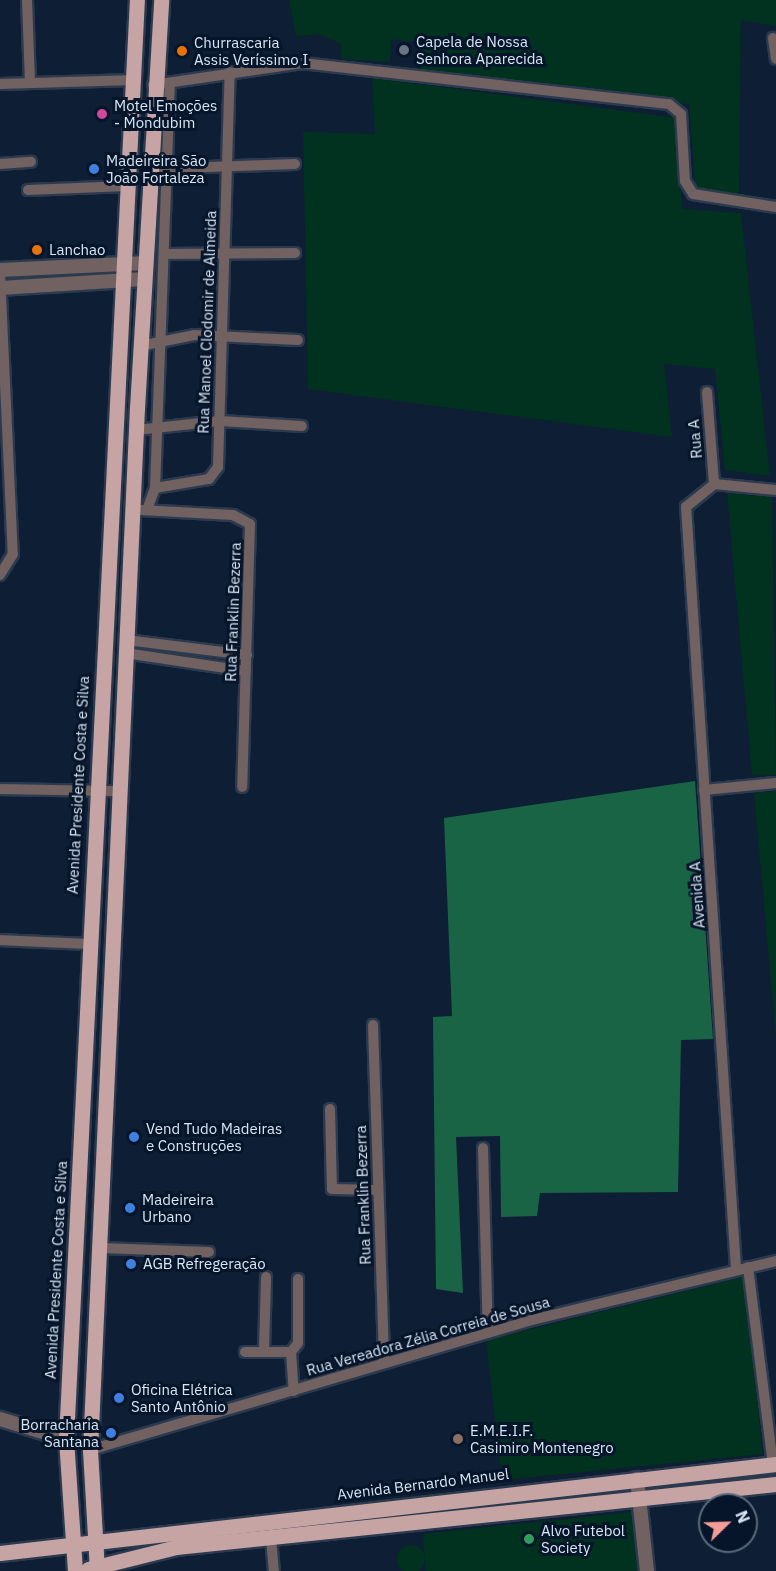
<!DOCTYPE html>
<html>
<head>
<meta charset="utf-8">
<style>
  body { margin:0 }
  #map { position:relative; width:776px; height:1571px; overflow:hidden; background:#0e1e34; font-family:"IBM Plex Sans",sans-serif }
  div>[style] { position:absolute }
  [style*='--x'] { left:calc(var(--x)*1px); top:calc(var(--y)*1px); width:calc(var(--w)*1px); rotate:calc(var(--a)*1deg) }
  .green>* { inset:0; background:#01321f }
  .round { border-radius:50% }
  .forest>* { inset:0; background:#1a6446 }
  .roads { filter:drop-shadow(2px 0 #2b3a4f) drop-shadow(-2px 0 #2b3a4f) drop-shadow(0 2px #2b3a4f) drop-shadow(0 -2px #2b3a4f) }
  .minor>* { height:10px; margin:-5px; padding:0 5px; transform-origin:5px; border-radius:5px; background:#716160 }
  .tertiary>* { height:14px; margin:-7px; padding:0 7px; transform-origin:7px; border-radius:7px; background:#716160 }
  .primary>* { height:15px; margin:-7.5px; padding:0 7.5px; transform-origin:7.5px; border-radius:7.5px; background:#c7a4a4 }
  .dots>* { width:16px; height:16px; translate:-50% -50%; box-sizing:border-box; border:3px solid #06152a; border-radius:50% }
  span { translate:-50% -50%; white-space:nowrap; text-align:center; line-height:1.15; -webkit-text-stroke:6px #06152a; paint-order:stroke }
  .poi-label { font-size:15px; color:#dae6f5 }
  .left { translate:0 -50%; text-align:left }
  .right { translate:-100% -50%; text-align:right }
  .street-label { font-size:15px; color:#dae6f5 }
  .north { position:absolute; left:698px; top:1493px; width:60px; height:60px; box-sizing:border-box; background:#06152a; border:2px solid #5b697b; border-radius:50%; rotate:67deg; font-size:16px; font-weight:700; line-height:24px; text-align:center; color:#dae6f5 }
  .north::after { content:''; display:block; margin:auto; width:21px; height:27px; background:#f59b98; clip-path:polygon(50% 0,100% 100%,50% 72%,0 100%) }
</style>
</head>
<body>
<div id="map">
  <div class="green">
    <div style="clip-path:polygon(289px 0,776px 0,776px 26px,741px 20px,739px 196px,704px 194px,695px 183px,689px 104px,420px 71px,421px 43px,391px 39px,390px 62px,341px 59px,342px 44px,318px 34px,296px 36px)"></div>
    <div style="clip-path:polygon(372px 78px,677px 118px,682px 209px,741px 213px,770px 476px,725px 470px,715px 369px,664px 364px,672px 437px,308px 389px,303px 132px,375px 134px)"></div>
    <div style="clip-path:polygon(727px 493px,772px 497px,776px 775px,752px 775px)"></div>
    <div style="clip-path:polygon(776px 791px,776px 1039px,754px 792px)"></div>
    <div style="clip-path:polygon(743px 1277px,763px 1454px,502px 1480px,486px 1340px)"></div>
    <div style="clip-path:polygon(632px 1512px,639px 1571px,426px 1571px,423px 1534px)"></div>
    <div class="round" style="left:397px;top:1545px;width:28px;height:28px"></div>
  </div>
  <div class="forest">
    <div style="clip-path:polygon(695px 781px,713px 1039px,681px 1040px,678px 1192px,540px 1193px,537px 1216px,501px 1217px,500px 1136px,456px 1137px,463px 1293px,436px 1289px,433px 1017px,452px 1016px,444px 818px)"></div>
  </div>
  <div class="roads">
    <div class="minor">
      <div style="--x:27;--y:0;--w:83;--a:87.9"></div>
      <div style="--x:773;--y:38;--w:21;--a:82"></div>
      <div style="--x:0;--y:84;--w:134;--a:-1.7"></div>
      <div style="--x:153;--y:85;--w:151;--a:-8.4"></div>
      <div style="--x:302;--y:63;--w:369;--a:6.4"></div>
      <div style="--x:669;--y:104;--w:16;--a:40"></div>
      <div style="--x:681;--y:114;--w:67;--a:86.6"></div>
      <div style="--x:685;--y:181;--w:15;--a:58"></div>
      <div style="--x:693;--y:194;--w:84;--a:8.9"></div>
      <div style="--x:0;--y:164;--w:31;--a:-4"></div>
      <div style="--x:150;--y:169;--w:145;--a:-2"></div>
      <div style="--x:28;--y:190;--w:98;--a:-2.3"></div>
      <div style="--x:165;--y:254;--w:130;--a:-0.4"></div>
      <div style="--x:0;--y:273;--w:281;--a:87.4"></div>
      <div style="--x:13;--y:554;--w:25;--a:122"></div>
      <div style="--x:140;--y:346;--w:55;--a:-11.5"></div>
      <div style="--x:194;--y:335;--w:104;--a:2.8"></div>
      <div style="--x:707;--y:392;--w:92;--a:85.6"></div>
      <div style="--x:136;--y:430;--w:84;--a:-6.1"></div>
      <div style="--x:220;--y:421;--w:82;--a:3.5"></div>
      <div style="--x:155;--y:488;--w:55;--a:-9.5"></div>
      <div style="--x:209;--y:479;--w:15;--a:-53"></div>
      <div style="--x:218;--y:467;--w:395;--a:-88.3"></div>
      <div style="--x:141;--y:510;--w:92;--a:3.1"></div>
      <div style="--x:233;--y:515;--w:19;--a:28"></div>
      <div style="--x:250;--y:524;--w:263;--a:91.7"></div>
      <div style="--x:147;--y:510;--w:23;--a:-70"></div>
      <div style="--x:155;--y:488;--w:405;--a:-87.9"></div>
      <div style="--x:126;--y:640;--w:122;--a:7.1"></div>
      <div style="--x:125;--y:653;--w:122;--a:8.5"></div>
      <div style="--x:0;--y:789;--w:120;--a:1"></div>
      <div style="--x:704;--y:790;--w:72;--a:-5.6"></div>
      <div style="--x:0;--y:940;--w:89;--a:2.6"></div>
      <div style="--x:373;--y:1025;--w:338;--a:88.1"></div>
      <div style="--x:330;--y:1109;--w:80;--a:88.6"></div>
      <div style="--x:332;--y:1189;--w:46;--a:1.2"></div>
      <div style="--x:483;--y:1148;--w:185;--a:88.5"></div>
      <div style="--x:101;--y:1248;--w:108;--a:2.1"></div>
      <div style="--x:748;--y:1267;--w:200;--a:82.8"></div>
      <div style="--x:736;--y:1269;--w:764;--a:-93.75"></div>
      <div style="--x:686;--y:507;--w:36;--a:-39"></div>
      <div style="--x:714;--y:484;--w:62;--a:5.5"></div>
      <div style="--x:264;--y:1350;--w:73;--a:-88.4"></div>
      <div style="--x:245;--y:1352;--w:46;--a:0"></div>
      <div style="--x:291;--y:1352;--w:39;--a:86"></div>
      <div style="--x:291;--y:1352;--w:11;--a:-52"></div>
      <div style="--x:298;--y:1343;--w:64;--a:-90"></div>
      <div style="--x:90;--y:1450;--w:461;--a:-16.4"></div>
      <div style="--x:532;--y:1320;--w:251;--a:-13.6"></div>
      <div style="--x:271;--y:1538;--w:33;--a:85"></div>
    </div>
    <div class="tertiary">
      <div style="--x:0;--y:270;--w:145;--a:-2.8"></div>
      <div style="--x:0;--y:288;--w:144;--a:-3.6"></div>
      <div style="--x:0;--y:1419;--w:69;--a:16.9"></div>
      <div style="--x:637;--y:1479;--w:93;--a:83.8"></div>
    </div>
    <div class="primary">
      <div style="--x:0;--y:1553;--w:781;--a:-6.54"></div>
      <div style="--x:88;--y:1569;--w:91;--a:-14"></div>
      <div style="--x:176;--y:1547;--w:603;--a:-5.99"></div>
      <div style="--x:75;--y:1571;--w:132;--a:-93.9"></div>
      <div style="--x:66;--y:1439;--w:1441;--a:-87.18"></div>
      <div style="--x:97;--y:1571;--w:121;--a:-93.3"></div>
      <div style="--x:90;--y:1450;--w:1043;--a:-87.42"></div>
      <div style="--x:137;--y:408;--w:409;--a:-86.6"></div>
    </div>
  </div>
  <div class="dots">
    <div style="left:404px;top:50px;background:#6b7280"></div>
    <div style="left:182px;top:51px;background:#e8710a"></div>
    <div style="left:102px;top:114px;background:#d1479c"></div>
    <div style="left:94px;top:169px;background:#3f7fe0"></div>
    <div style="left:37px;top:250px;background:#e8710a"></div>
    <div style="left:134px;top:1137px;background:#3f7fe0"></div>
    <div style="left:130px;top:1208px;background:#3f7fe0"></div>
    <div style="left:131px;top:1264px;background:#3f7fe0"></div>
    <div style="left:119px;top:1398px;background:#3f7fe0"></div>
    <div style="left:111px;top:1433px;background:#3f7fe0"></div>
    <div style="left:458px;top:1439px;background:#8d6e63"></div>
    <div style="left:529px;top:1539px;background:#2e9e5b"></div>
  </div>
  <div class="poi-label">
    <span class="left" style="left:416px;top:50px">Capela de Nossa<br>Senhora Aparecida</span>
    <span class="left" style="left:194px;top:51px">Churrascaria<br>Assis Veríssimo I</span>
    <span class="left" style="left:114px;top:114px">Motel Emoções<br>- Mondubim</span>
    <span class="left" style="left:106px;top:169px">Madeireira São<br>João Fortaleza</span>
    <span class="left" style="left:49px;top:250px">Lanchao</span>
    <span class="left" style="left:146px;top:1137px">Vend Tudo Madeiras<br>e Construções</span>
    <span class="left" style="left:142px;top:1208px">Madeireira<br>Urbano</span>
    <span class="left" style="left:143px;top:1264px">AGB Refregeração</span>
    <span class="left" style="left:131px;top:1398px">Oficina Elétrica<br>Santo Antônio</span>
    <span class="right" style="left:99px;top:1433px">Borracharia<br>Santana</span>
    <span class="left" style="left:470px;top:1439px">E.M.E.I.F.<br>Casimiro Montenegro</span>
    <span class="left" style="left:541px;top:1539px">Alvo Futebol<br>Society</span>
  </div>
  <div class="street-label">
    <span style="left:207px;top:322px;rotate:-88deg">Rua Manoel Clodomir de Almeida</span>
    <span style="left:695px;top:439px;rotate:-95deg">Rua A</span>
    <span style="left:233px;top:612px;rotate:-88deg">Rua Franklin Bezerra</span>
    <span style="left:78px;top:785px;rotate:-87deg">Avenida Presidente Costa e Silva</span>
    <span style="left:697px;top:895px;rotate:-94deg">Avenida A</span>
    <span style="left:363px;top:1195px;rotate:-92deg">Rua Franklin Bezerra</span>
    <span style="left:56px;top:1270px;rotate:-87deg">Avenida Presidente Costa e Silva</span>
    <span style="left:428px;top:1336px;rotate:-16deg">Rua Vereadora Zélia Correia de Sousa</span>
    <span style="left:423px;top:1484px;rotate:-7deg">Avenida Bernardo Manuel</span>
  </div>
  <div class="north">N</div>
</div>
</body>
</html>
